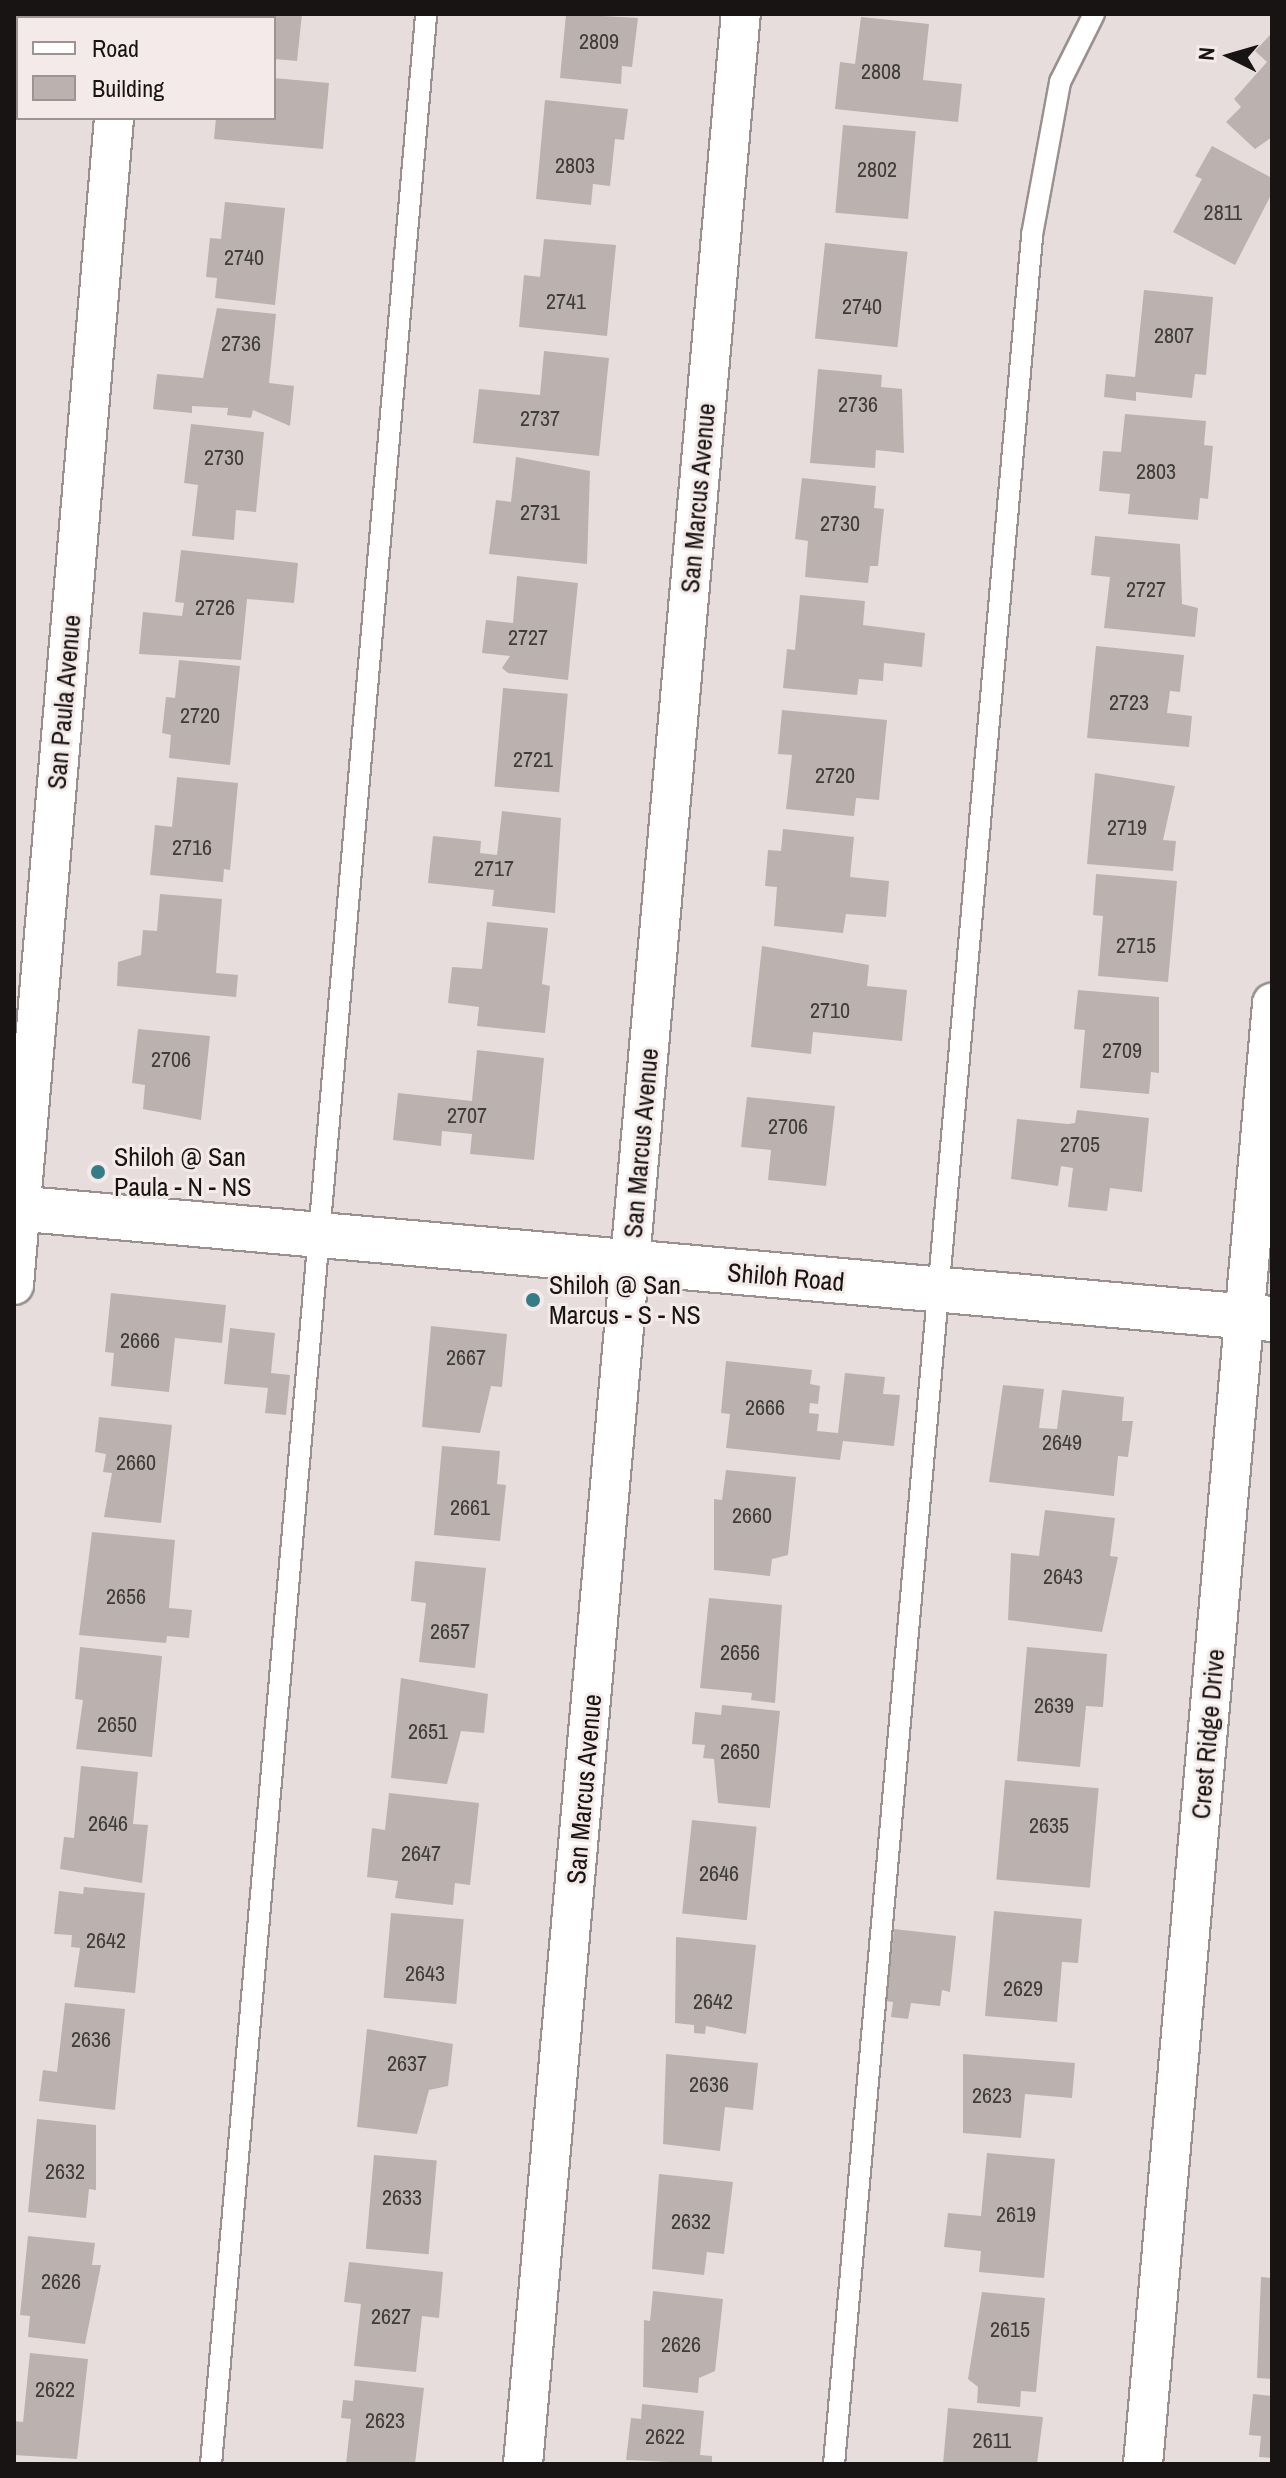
<!DOCTYPE html>
<html>
<head>
<meta charset="utf-8">
<style>
  body { margin:0 }
  #map { position:relative; width:1286px; height:2478px; overflow:hidden; background:#e7dddc; font-family:"Archivo Narrow",sans-serif }
  div>[style] { position:absolute }
  [style*='--x'] { left:calc(var(--x)*1px); top:calc(var(--y)*1px); width:calc(var(--w)*1px); rotate:calc(var(--a)*1deg) }
  .building>* { inset:0; background:#bbb2b0; transform-origin:0 0 }
  .roads { filter:drop-shadow(2px 0 #99908f) drop-shadow(-2px 0 #99908f) drop-shadow(0 2px #99908f) drop-shadow(0 -2px #99908f) }
  .lane>* { height:20px; margin:-10px; padding:0 10px; transform-origin:10px; border-radius:10px; background:#fff }
  .street>* { height:38px; margin:-19px; padding:0 19px; transform-origin:19px; border-radius:19px; background:#fff }
  .secondary>* { height:44px; margin:-22px; padding:0 22px; transform-origin:22px; border-radius:22px; background:#fff }
  .dots>* { width:22px; height:22px; translate:-50% -50%; box-sizing:border-box; border:4px solid #f4eae9; border-radius:50% }
  span { translate:-50% -50%; white-space:nowrap; text-align:center; line-height:1.15; -webkit-text-stroke:6px #f4eae9; paint-order:stroke }
  .number-label { font-size:22px; color:#403c3a }
  .number-label span { -webkit-text-stroke-width:0 }
  .street-label { font-size:26px; color:#171413 }
  .poi-label { font-size:26px; color:#171413 }
  .left { translate:0 -50%; text-align:left }
  .frame { position:absolute; inset:0; border:16px solid #171413; pointer-events:none }
  .legend { position:absolute; left:16px; top:16px; width:260px; height:104px; box-sizing:border-box; background:#f4eae9; border:2px solid #9c9493; margin:0; padding:10px 14px; list-style:none; font-size:24px; color:#171413 }
  .legend li { display:flex; align-items:center; gap:16px; height:40px }
  .legend b { width:40px; border:2px solid #9c9493 }
  .north { position:absolute; left:1190px; top:16px; width:80px; height:80px; -webkit-text-stroke:6px #f4eae9; paint-order:stroke; rotate:275deg; font-size:22px; font-weight:700; line-height:32px; text-align:center; color:#171413 }
  .north::after { content:''; display:block; margin:auto; width:28px; height:36px; background:#171413; clip-path:polygon(50% 0,100% 100%,50% 72%,0 100%) }
</style>
</head>
<body>
<div id="map">
  <div class="building">
    <div style="clip-path:polygon(228px 14px,302px 14px,297px 61px,274px 59px,274px 18px)"></div>
    <div style="clip-path:polygon(566px 14px,638px 18px,632px 67px,622px 66px,621px 84px,560px 78px)"></div>
    <div style="clip-path:polygon(861px 17px,929px 24px,923px 80px,962px 84px,958px 122px,835px 109px,840px 62px,855px 64px)"></div>
    <div style="clip-path:polygon(1272px 33px,1272px 137px,1255px 149px,1226px 122px,1241px 107px,1234px 99px,1267px 62px,1255px 51px)"></div>
    <div style="clip-path:polygon(274px 78px,329px 83px,323px 149px,214px 139px,216px 118px,274px 118px)"></div>
    <div style="clip-path:polygon(545px 100px,628px 109px,624px 140px,615px 139px,610px 186px,593px 184px,591px 205px,536px 199px)"></div>
    <div style="left:843px;top:125px;width:73px;height:88px;rotate:5deg"></div>
    <div style="clip-path:polygon(1212px 146px,1272px 178px,1272px 193px,1235px 265px,1173px 232px,1202px 179px,1195px 176px)"></div>
    <div style="clip-path:polygon(225px 202px,285px 208px,275px 305px,215px 298px,217px 278px,206px 277px,210px 238px,221px 239px)"></div>
    <div style="clip-path:polygon(544px 239px,616px 245px,607px 336px,519px 327px,524px 275px,540px 277px)"></div>
    <div style="left:825px;top:243px;width:83px;height:96px;rotate:6deg"></div>
    <div style="clip-path:polygon(1144px 290px,1213px 297px,1206px 375px,1195px 374px,1192px 398px,1136px 392px,1136px 401px,1104px 397px,1106px 374px,1135px 377px)"></div>
    <div style="clip-path:polygon(217px 308px,276px 314px,269px 383px,294px 386px,290px 426px,253px 410px,251px 418px,227px 415px,228px 408px,192px 406px,192px 413px,153px 409px,157px 374px,203px 378px)"></div>
    <div style="clip-path:polygon(544px 351px,609px 358px,599px 456px,473px 443px,479px 389px,540px 395px)"></div>
    <div style="clip-path:polygon(818px 369px,882px 375px,881px 387px,902px 389px,904px 453px,876px 450px,875px 468px,810px 463px)"></div>
    <div style="clip-path:polygon(1125px 414px,1206px 421px,1204px 445px,1213px 446px,1208px 499px,1200px 498px,1198px 520px,1128px 514px,1130px 494px,1099px 491px,1103px 451px,1121px 452px)"></div>
    <div style="clip-path:polygon(191px 424px,264px 432px,256px 512px,236px 510px,234px 540px,192px 536px,198px 485px,184px 483px)"></div>
    <div style="clip-path:polygon(516px 457px,590px 471px,587px 564px,489px 554px,496px 500px,511px 502px)"></div>
    <div style="clip-path:polygon(802px 478px,876px 486px,874px 508px,884px 509px,878px 566px,870px 566px,868px 583px,805px 577px,808px 541px,795px 539px)"></div>
    <div style="clip-path:polygon(1095px 536px,1180px 544px,1182px 604px,1198px 608px,1195px 637px,1104px 628px,1110px 577px,1091px 575px)"></div>
    <div style="clip-path:polygon(181px 550px,298px 563px,294px 603px,247px 599px,241px 660px,139px 654px,143px 612px,182px 616px,184px 603px,175px 602px)"></div>
    <div style="clip-path:polygon(517px 576px,578px 583px,568px 680px,508px 673px,502px 668px,510px 656px,482px 653px,486px 620px,513px 623px)"></div>
    <div style="clip-path:polygon(800px 595px,865px 601px,863px 625px,925px 633px,922px 667px,884px 663px,883px 681px,859px 679px,857px 695px,783px 688px,787px 649px,795px 650px)"></div>
    <div style="clip-path:polygon(1096px 646px,1184px 655px,1180px 692px,1170px 691px,1167px 713px,1192px 716px,1189px 747px,1087px 738px)"></div>
    <div style="clip-path:polygon(179px 660px,240px 666px,230px 765px,169px 758px,171px 735px,162px 733px,166px 697px,175px 698px)"></div>
    <div style="left:503px;top:688px;width:65px;height:99px;rotate:5deg"></div>
    <div style="clip-path:polygon(782px 710px,887px 720px,879px 800px,856px 798px,854px 816px,786px 809px,792px 755px,778px 754px)"></div>
    <div style="clip-path:polygon(1095px 773px,1175px 786px,1163px 840px,1176px 841px,1173px 871px,1087px 864px)"></div>
    <div style="clip-path:polygon(177px 777px,238px 783px,230px 870px,224px 869px,223px 882px,150px 875px,155px 825px,172px 827px)"></div>
    <div style="clip-path:polygon(502px 811px,561px 818px,555px 913px,492px 906px,494px 890px,428px 883px,433px 836px,481px 841px,480px 853px,497px 855px)"></div>
    <div style="clip-path:polygon(783px 829px,854px 837px,850px 877px,889px 881px,886px 917px,846px 914px,843px 933px,774px 926px,777px 887px,765px 886px,768px 850px,781px 851px)"></div>
    <div style="clip-path:polygon(1096px 874px,1177px 881px,1168px 982px,1098px 976px,1103px 916px,1093px 915px)"></div>
    <div style="clip-path:polygon(160px 894px,222px 899px,216px 973px,238px 975px,236px 997px,117px 986px,118px 962px,141px 955px,143px 930px,157px 931px)"></div>
    <div style="clip-path:polygon(487px 922px,548px 928px,542px 984px,550px 986px,545px 1033px,477px 1026px,479px 1007px,448px 1003px,452px 967px,482px 969px)"></div>
    <div style="clip-path:polygon(762px 946px,869px 965px,867px 986px,907px 990px,902px 1041px,813px 1032px,811px 1054px,751px 1047px)"></div>
    <div style="clip-path:polygon(1078px 990px,1159px 997px,1159px 1073px,1151px 1072px,1149px 1094px,1080px 1088px,1085px 1030px,1074px 1029px)"></div>
    <div style="clip-path:polygon(138px 1029px,210px 1036px,201px 1120px,143px 1109px,145px 1085px,132px 1083px)"></div>
    <div style="clip-path:polygon(477px 1050px,544px 1058px,534px 1160px,470px 1154px,472px 1134px,442px 1131px,441px 1146px,393px 1140px,398px 1093px,472px 1101px)"></div>
    <div style="clip-path:polygon(747px 1097px,835px 1106px,826px 1186px,768px 1180px,771px 1150px,741px 1147px)"></div>
    <div style="clip-path:polygon(1077px 1110px,1149px 1118px,1142px 1192px,1110px 1188px,1107px 1211px,1068px 1207px,1073px 1168px,1061px 1166px,1058px 1186px,1011px 1179px,1017px 1119px,1068px 1124px,1075px 1123px)"></div>
    <div style="clip-path:polygon(111px 1293px,226px 1305px,222px 1343px,175px 1338px,169px 1392px,111px 1386px,114px 1353px,105px 1352px)"></div>
    <div style="clip-path:polygon(431px 1326px,507px 1334px,502px 1387px,491px 1386px,480px 1433px,422px 1427px)"></div>
    <div style="clip-path:polygon(230px 1328px,275px 1333px,271px 1373px,290px 1375px,286px 1415px,265px 1413px,268px 1388px,224px 1384px)"></div>
    <div style="clip-path:polygon(726px 1361px,812px 1370px,810px 1384px,820px 1386px,818px 1404px,810px 1403px,809px 1413px,819px 1414px,817px 1431px,838px 1433px,845px 1373px,885px 1377px,883px 1394px,900px 1395px,894px 1446px,843px 1441px,840px 1460px,726px 1448px,730px 1414px,721px 1413px)"></div>
    <div style="clip-path:polygon(1003px 1385px,1044px 1389px,1039px 1428px,1057px 1429px,1062px 1390px,1124px 1397px,1122px 1421px,1133px 1421px,1128px 1457px,1118px 1456px,1114px 1496px,989px 1482px)"></div>
    <div style="clip-path:polygon(99px 1417px,172px 1425px,161px 1523px,104px 1517px,112px 1473px,103px 1472px,106px 1454px,95px 1452px)"></div>
    <div style="clip-path:polygon(442px 1446px,500px 1451px,497px 1484px,506px 1485px,500px 1541px,434px 1535px)"></div>
    <div style="clip-path:polygon(726px 1470px,796px 1477px,788px 1555px,772px 1559px,770px 1576px,714px 1570px,714px 1499px,722px 1500px)"></div>
    <div style="clip-path:polygon(1045px 1510px,1115px 1518px,1110px 1556px,1118px 1557px,1102px 1632px,1008px 1620px,1011px 1553px,1039px 1556px)"></div>
    <div style="clip-path:polygon(92px 1532px,175px 1540px,169px 1608px,192px 1610px,189px 1638px,167px 1636px,166px 1643px,79px 1635px)"></div>
    <div style="clip-path:polygon(415px 1561px,486px 1568px,475px 1668px,419px 1662px,426px 1603px,411px 1601px)"></div>
    <div style="clip-path:polygon(709px 1598px,782px 1605px,775px 1703px,751px 1700px,752px 1693px,700px 1688px)"></div>
    <div style="clip-path:polygon(80px 1647px,162px 1656px,152px 1757px,76px 1749px,83px 1700px,75px 1699px)"></div>
    <div style="clip-path:polygon(1027px 1647px,1107px 1654px,1103px 1707px,1086px 1706px,1080px 1767px,1017px 1761px)"></div>
    <div style="clip-path:polygon(401px 1678px,488px 1694px,484px 1733px,461px 1731px,447px 1784px,391px 1778px)"></div>
    <div style="clip-path:polygon(722px 1705px,780px 1711px,770px 1808px,718px 1803px,714px 1759px,703px 1758px,705px 1745px,692px 1744px,695px 1712px,721px 1715px)"></div>
    <div style="clip-path:polygon(81px 1766px,138px 1772px,133px 1824px,148px 1825px,142px 1883px,60px 1869px,64px 1837px,74px 1838px)"></div>
    <div style="left:1005px;top:1780px;width:94px;height:100px;rotate:5deg"></div>
    <div style="clip-path:polygon(389px 1793px,479px 1803px,470px 1885px,455px 1883px,453px 1905px,395px 1898px,398px 1881px,367px 1877px,372px 1828px,385px 1830px)"></div>
    <div style="left:692px;top:1820px;width:65px;height:94px;rotate:6deg"></div>
    <div style="clip-path:polygon(84px 1887px,145px 1893px,135px 1993px,74px 1987px,80px 1948px,71px 1947px,72px 1935px,54px 1934px,59px 1891px,83px 1894px)"></div>
    <div style="clip-path:polygon(994px 1911px,1082px 1919px,1078px 1963px,1062px 1962px,1057px 2022px,985px 2016px)"></div>
    <div style="left:391px;top:1913px;width:73px;height:85px;rotate:5deg"></div>
    <div style="clip-path:polygon(894px 1929px,956px 1936px,950px 1992px,942px 1990px,940px 2006px,911px 2003px,908px 2019px,891px 2017px,893px 2002px,886px 2001px)"></div>
    <div style="clip-path:polygon(676px 1937px,756px 1945px,746px 2034px,706px 2026px,705px 2034px,694px 2033px,694px 2025px,675px 2023px)"></div>
    <div style="clip-path:polygon(65px 2003px,125px 2009px,115px 2110px,39px 2101px,43px 2070px,57px 2072px)"></div>
    <div style="clip-path:polygon(367px 2029px,453px 2044px,448px 2086px,429px 2090px,417px 2134px,357px 2127px)"></div>
    <div style="clip-path:polygon(666px 2054px,758px 2063px,753px 2110px,725px 2107px,720px 2151px,663px 2144px)"></div>
    <div style="clip-path:polygon(963px 2054px,1075px 2063px,1072px 2098px,1025px 2094px,1021px 2138px,963px 2133px)"></div>
    <div style="clip-path:polygon(37px 2119px,96px 2125px,96px 2190px,89px 2189px,86px 2218px,28px 2212px)"></div>
    <div style="clip-path:polygon(987px 2153px,1055px 2159px,1044px 2278px,979px 2272px,981px 2251px,944px 2247px,948px 2213px,981px 2216px)"></div>
    <div style="left:374px;top:2155px;width:63px;height:94px;rotate:5deg"></div>
    <div style="clip-path:polygon(659px 2174px,733px 2182px,724px 2254px,707px 2252px,704px 2275px,652px 2269px)"></div>
    <div style="clip-path:polygon(28px 2236px,95px 2243px,92px 2265px,101px 2265px,85px 2344px,28px 2337px,30px 2316px,20px 2315px)"></div>
    <div style="clip-path:polygon(349px 2262px,443px 2272px,439px 2318px,422px 2316px,416px 2372px,354px 2366px,361px 2304px,344px 2302px)"></div>
    <div style="clip-path:polygon(1261px 2277px,1272px 2278px,1272px 2379px,1257px 2378px)"></div>
    <div style="clip-path:polygon(653px 2291px,723px 2299px,715px 2371px,699px 2378px,698px 2393px,643px 2387px,644px 2320px,650px 2321px)"></div>
    <div style="clip-path:polygon(982px 2292px,1045px 2298px,1036px 2392px,1021px 2391px,1020px 2407px,977px 2403px,978px 2387px,968px 2379px)"></div>
    <div style="clip-path:polygon(30px 2353px,88px 2359px,77px 2459px,14px 2455px,14px 2421px,23px 2422px)"></div>
    <div style="clip-path:polygon(355px 2380px,424px 2388px,415px 2464px,346px 2464px,351px 2419px,341px 2418px,343px 2400px,353px 2401px)"></div>
    <div style="clip-path:polygon(1253px 2394px,1272px 2396px,1272px 2458px,1259px 2457px,1261px 2436px,1249px 2435px)"></div>
    <div style="clip-path:polygon(642px 2404px,704px 2411px,700px 2455px,712px 2456px,712px 2464px,626px 2460px,631px 2418px,641px 2419px)"></div>
    <div style="clip-path:polygon(948px 2408px,1043px 2417px,1037px 2464px,943px 2464px)"></div>
  </div>
  <div class="roads">
    <div class="lane">
      <div style="--x:211;--y:2464;--w:2459;--a:-84.98"></div>
      <div style="--x:834;--y:2464;--w:2238;--a:-84.92"></div>
      <div style="--x:1032;--y:235;--w:156;--a:-79.6"></div>
      <div style="--x:1060;--y:82;--w:76;--a:-63.4"></div>
    </div>
    <div class="street">
      <div style="--x:123;--y:18;--w:4;--a:-90"></div>
      <div style="--x:14;--y:1285;--w:1171;--a:-85.1"></div>
      <div style="--x:523;--y:2464;--w:2460;--a:-84.92"></div>
      <div style="--x:1143;--y:2464;--w:1467;--a:-84.95"></div>
    </div>
    <div class="secondary">
      <div style="--x:14;--y:1208;--w:1263;--a:5.04"></div>
    </div>
  </div>
  <div class="dots">
    <div style="left:98px;top:1172px;background:#357c87"></div>
    <div style="left:533px;top:1300px;background:#357c87"></div>
  </div>
  <div class="number-label">
    <span style="left:599px;top:42px">2809</span>
    <span style="left:881px;top:72px">2808</span>
    <span style="left:575px;top:166px">2803</span>
    <span style="left:877px;top:170px">2802</span>
    <span style="left:1223px;top:213px">2811</span>
    <span style="left:244px;top:258px">2740</span>
    <span style="left:566px;top:302px">2741</span>
    <span style="left:862px;top:307px">2740</span>
    <span style="left:1174px;top:336px">2807</span>
    <span style="left:241px;top:344px">2736</span>
    <span style="left:858px;top:405px">2736</span>
    <span style="left:540px;top:419px">2737</span>
    <span style="left:224px;top:458px">2730</span>
    <span style="left:1156px;top:472px">2803</span>
    <span style="left:540px;top:513px">2731</span>
    <span style="left:840px;top:524px">2730</span>
    <span style="left:1146px;top:590px">2727</span>
    <span style="left:215px;top:608px">2726</span>
    <span style="left:528px;top:638px">2727</span>
    <span style="left:1129px;top:703px">2723</span>
    <span style="left:200px;top:716px">2720</span>
    <span style="left:533px;top:760px">2721</span>
    <span style="left:835px;top:776px">2720</span>
    <span style="left:1127px;top:828px">2719</span>
    <span style="left:192px;top:848px">2716</span>
    <span style="left:494px;top:869px">2717</span>
    <span style="left:1136px;top:946px">2715</span>
    <span style="left:830px;top:1011px">2710</span>
    <span style="left:1122px;top:1051px">2709</span>
    <span style="left:171px;top:1060px">2706</span>
    <span style="left:467px;top:1116px">2707</span>
    <span style="left:788px;top:1127px">2706</span>
    <span style="left:1080px;top:1145px">2705</span>
    <span style="left:140px;top:1341px">2666</span>
    <span style="left:466px;top:1358px">2667</span>
    <span style="left:765px;top:1408px">2666</span>
    <span style="left:1062px;top:1443px">2649</span>
    <span style="left:136px;top:1463px">2660</span>
    <span style="left:470px;top:1508px">2661</span>
    <span style="left:752px;top:1516px">2660</span>
    <span style="left:1063px;top:1577px">2643</span>
    <span style="left:126px;top:1597px">2656</span>
    <span style="left:450px;top:1632px">2657</span>
    <span style="left:740px;top:1653px">2656</span>
    <span style="left:1054px;top:1706px">2639</span>
    <span style="left:117px;top:1725px">2650</span>
    <span style="left:428px;top:1732px">2651</span>
    <span style="left:740px;top:1752px">2650</span>
    <span style="left:108px;top:1824px">2646</span>
    <span style="left:1049px;top:1826px">2635</span>
    <span style="left:421px;top:1854px">2647</span>
    <span style="left:719px;top:1874px">2646</span>
    <span style="left:106px;top:1941px">2642</span>
    <span style="left:425px;top:1974px">2643</span>
    <span style="left:1023px;top:1989px">2629</span>
    <span style="left:713px;top:2002px">2642</span>
    <span style="left:91px;top:2040px">2636</span>
    <span style="left:407px;top:2064px">2637</span>
    <span style="left:709px;top:2085px">2636</span>
    <span style="left:992px;top:2096px">2623</span>
    <span style="left:65px;top:2172px">2632</span>
    <span style="left:402px;top:2198px">2633</span>
    <span style="left:1016px;top:2215px">2619</span>
    <span style="left:691px;top:2222px">2632</span>
    <span style="left:61px;top:2282px">2626</span>
    <span style="left:391px;top:2317px">2627</span>
    <span style="left:1010px;top:2330px">2615</span>
    <span style="left:681px;top:2345px">2626</span>
    <span style="left:55px;top:2390px">2622</span>
    <span style="left:385px;top:2421px">2623</span>
    <span style="left:665px;top:2437px">2622</span>
    <span style="left:992px;top:2441px">2611</span>
  </div>
  <div class="street-label">
    <span style="left:698px;top:498px;rotate:-85deg">San Marcus Avenue</span>
    <span style="left:64px;top:702px;rotate:-85deg">San Paula Avenue</span>
    <span style="left:641px;top:1143px;rotate:-85deg">San Marcus Avenue</span>
    <span style="left:786px;top:1277px;rotate:5deg">Shiloh Road</span>
    <span style="left:1208px;top:1734px;rotate:-85deg">Crest Ridge Drive</span>
    <span style="left:584px;top:1789px;rotate:-85deg">San Marcus Avenue</span>
  </div>
  <div class="poi-label">
    <span class="left" style="left:114px;top:1172px">Shiloh @ San<br>Paula - N - NS</span>
    <span class="left" style="left:549px;top:1300px">Shiloh @ San<br>Marcus - S - NS</span>
  </div>
  <div class="frame"></div>
  <ul class="legend">
  <li><b style="height:10px;background:#fff"></b>Road</li>
  <li><b style="height:22px;background:#bbb2b0"></b>Building</li>
  </ul>
  <div class="north">N</div>
</div>
</body>
</html>
